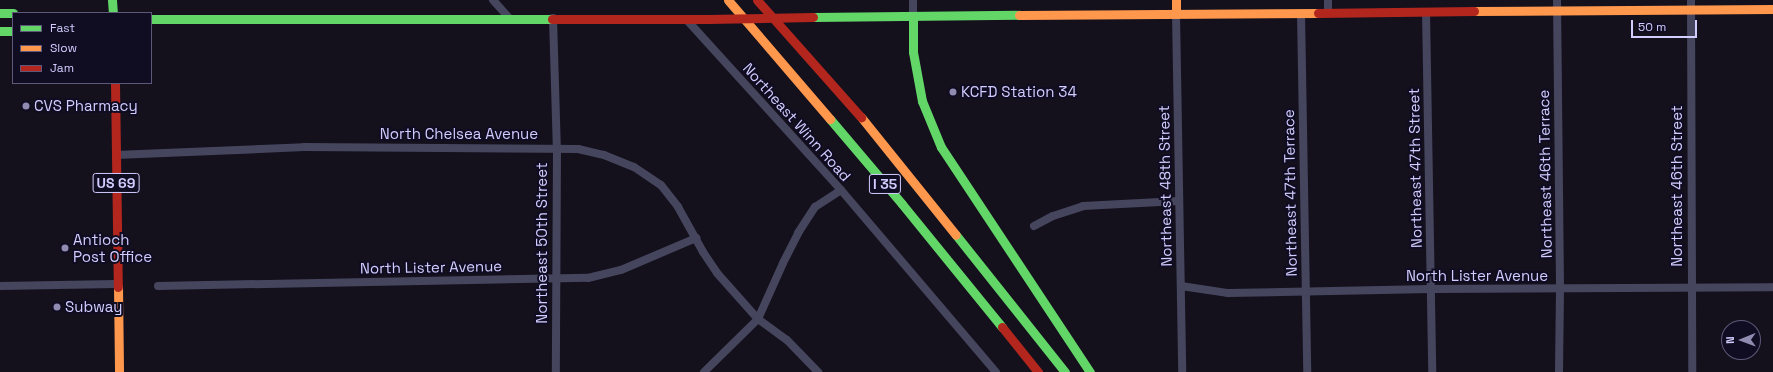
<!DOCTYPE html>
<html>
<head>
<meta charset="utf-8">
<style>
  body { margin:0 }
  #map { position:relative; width:1773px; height:372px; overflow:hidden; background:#14111d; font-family:"Space Grotesk",sans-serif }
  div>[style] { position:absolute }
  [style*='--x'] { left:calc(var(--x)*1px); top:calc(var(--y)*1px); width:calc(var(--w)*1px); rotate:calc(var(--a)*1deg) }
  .street>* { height:8px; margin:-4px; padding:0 4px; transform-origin:4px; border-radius:4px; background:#46455e }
  .fast>* { height:9px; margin:-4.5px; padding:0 4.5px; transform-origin:4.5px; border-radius:4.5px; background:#63d668 }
  .slow>* { height:9px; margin:-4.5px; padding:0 4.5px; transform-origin:4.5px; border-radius:4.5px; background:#ff974d }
  .jam>* { height:9px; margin:-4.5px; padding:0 4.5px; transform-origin:4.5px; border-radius:4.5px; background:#b3261e }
  .jam-bridge>* { height:9px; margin:-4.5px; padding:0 4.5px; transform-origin:4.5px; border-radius:4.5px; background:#b3261e }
  .dots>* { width:11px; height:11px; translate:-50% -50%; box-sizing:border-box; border:2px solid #100c22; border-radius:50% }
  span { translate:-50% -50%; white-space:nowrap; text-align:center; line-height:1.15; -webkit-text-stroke:4px #100c22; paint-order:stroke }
  .shield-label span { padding:1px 3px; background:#100c22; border:1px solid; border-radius:3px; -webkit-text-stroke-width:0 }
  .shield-label { font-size:14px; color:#d2cdff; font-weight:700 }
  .poi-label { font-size:15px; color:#d2cdff }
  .left { translate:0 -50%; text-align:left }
  .street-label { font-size:15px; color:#d2cdff }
  .legend { position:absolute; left:12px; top:12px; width:140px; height:72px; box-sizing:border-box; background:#100c22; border:1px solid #5e597a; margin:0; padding:5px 7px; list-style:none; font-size:12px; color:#d2cdff }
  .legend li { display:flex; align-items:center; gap:8px; height:20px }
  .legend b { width:20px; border:1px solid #5e597a }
  .north { position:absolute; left:1721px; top:320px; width:40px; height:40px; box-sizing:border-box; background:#100c22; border:1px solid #5e597a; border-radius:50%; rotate:269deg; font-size:11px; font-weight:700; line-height:16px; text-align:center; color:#d2cdff }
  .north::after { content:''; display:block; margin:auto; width:14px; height:18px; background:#908bb0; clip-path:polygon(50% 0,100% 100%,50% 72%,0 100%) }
  .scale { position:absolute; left:1631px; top:20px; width:66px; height:18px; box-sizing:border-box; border:2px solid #d2cdff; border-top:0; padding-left:5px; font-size:12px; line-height:14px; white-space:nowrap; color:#d2cdff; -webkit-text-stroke:3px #100c22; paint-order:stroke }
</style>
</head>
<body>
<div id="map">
  <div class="street">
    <div style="--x:493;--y:0;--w:24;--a:48"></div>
    <div style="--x:913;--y:0;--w:17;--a:90"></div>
    <div style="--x:1557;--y:0;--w:290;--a:89.4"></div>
    <div style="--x:1560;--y:290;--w:82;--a:90.7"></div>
    <div style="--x:1691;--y:0;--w:372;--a:89.8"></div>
    <div style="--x:1328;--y:12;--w:12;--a:-90"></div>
    <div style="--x:1426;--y:12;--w:360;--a:89"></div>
    <div style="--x:1301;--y:13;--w:359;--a:89"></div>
    <div style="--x:1176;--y:14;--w:358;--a:89"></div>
    <div style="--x:553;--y:18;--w:131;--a:88.3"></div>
    <div style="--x:557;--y:149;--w:223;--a:90.3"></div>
    <div style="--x:686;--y:19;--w:231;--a:47.8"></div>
    <div style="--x:841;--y:190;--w:239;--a:49.6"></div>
    <div style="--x:116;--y:155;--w:188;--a:-2.4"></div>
    <div style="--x:304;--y:147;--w:274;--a:0.4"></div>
    <div style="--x:578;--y:149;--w:27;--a:13"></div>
    <div style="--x:604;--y:155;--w:32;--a:22"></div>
    <div style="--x:634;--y:167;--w:32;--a:34"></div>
    <div style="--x:661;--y:185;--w:28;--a:52"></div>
    <div style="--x:678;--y:207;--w:51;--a:60.9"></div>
    <div style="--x:703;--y:252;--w:25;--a:56"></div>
    <div style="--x:717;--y:273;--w:62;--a:48.3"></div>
    <div style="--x:758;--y:319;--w:36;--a:36"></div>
    <div style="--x:787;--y:340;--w:45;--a:45.9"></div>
    <div style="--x:1034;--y:226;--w:21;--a:-28"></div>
    <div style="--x:1053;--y:216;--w:32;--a:-18"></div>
    <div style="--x:1083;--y:206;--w:96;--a:-3"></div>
    <div style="--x:0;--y:286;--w:116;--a:-1"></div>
    <div style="--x:158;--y:286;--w:430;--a:-1.1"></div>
    <div style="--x:588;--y:278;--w:34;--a:-14"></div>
    <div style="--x:621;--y:270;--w:82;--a:-23.1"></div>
    <div style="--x:1181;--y:286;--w:48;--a:8.5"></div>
    <div style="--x:1228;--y:293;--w:203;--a:-1.1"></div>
    <div style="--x:1431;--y:289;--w:342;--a:-0.3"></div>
    <div style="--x:704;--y:372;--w:76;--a:-44.5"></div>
    <div style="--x:758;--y:319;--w:61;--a:-65.9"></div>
    <div style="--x:783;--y:263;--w:34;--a:-63"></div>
    <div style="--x:798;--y:233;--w:31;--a:-57"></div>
    <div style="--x:815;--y:207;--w:31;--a:-33"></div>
  </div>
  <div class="fast">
    <div style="--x:112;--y:0;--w:13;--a:86"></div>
    <div style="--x:0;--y:13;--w:13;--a:0"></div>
    <div style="--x:813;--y:17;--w:206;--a:-0.6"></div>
    <div style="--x:913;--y:17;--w:35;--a:90"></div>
    <div style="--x:913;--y:52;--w:50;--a:79.6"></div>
    <div style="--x:922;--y:101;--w:50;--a:67.6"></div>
    <div style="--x:941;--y:147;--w:270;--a:56.5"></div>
    <div style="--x:151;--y:19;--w:401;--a:0"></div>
    <div style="--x:0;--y:31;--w:13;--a:0"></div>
    <div style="--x:830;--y:119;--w:111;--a:49.7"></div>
    <div style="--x:902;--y:204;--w:159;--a:50.9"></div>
    <div style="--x:956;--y:235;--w:175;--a:51.5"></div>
  </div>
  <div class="slow">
    <div style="--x:728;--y:0;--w:157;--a:49.4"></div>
    <div style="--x:1176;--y:0;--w:14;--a:90"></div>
    <div style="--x:1474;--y:11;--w:299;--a:-0.4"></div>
    <div style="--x:1019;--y:15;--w:299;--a:-0.4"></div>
    <div style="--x:861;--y:117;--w:151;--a:51.2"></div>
    <div style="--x:118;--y:287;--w:85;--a:89.3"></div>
  </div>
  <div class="jam">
    <div style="--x:757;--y:0;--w:157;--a:48.4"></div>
    <div style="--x:1318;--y:13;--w:156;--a:-0.7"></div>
    <div style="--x:552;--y:19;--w:156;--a:0"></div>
    <div style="--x:115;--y:83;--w:204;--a:89.2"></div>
    <div style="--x:1002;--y:327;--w:58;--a:51.3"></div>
  </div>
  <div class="jam-bridge">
    <div style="--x:708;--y:19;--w:105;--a:-1.1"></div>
  </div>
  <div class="dots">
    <div style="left:953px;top:92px;background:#908bb0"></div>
    <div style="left:26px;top:106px;background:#908bb0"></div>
    <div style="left:65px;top:248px;background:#908bb0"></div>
    <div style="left:57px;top:307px;background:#908bb0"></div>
  </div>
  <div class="shield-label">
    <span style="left:116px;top:183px">US 69</span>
    <span style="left:885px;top:184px">I 35</span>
  </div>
  <div class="poi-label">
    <span class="left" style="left:961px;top:92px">KCFD Station 34</span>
    <span class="left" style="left:34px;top:106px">CVS Pharmacy</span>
    <span class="left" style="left:73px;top:248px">Antioch<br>Post Office</span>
    <span class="left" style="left:65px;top:307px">Subway</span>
  </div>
  <div class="street-label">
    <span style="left:797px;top:122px;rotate:48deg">Northeast Winn Road</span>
    <span style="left:459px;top:134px">North Chelsea Avenue</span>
    <span style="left:1415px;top:168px;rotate:-91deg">Northeast 47th Street</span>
    <span style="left:1545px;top:174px;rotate:-91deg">Northeast 46th Terrace</span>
    <span style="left:1165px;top:186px;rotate:-91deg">Northeast 48th Street</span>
    <span style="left:1677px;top:186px;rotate:-90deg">Northeast 46th Street</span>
    <span style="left:1290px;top:193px;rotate:-91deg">Northeast 47th Terrace</span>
    <span style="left:542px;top:243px;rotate:-90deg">Northeast 50th Street</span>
    <span style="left:431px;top:267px;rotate:-1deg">North Lister Avenue</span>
    <span style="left:1477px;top:276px">North Lister Avenue</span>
  </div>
  <ul class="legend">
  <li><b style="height:5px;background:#63d668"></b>Fast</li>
  <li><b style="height:5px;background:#ff974d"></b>Slow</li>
  <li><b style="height:5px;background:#b3261e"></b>Jam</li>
  </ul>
  <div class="north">N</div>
  <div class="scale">50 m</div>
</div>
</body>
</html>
